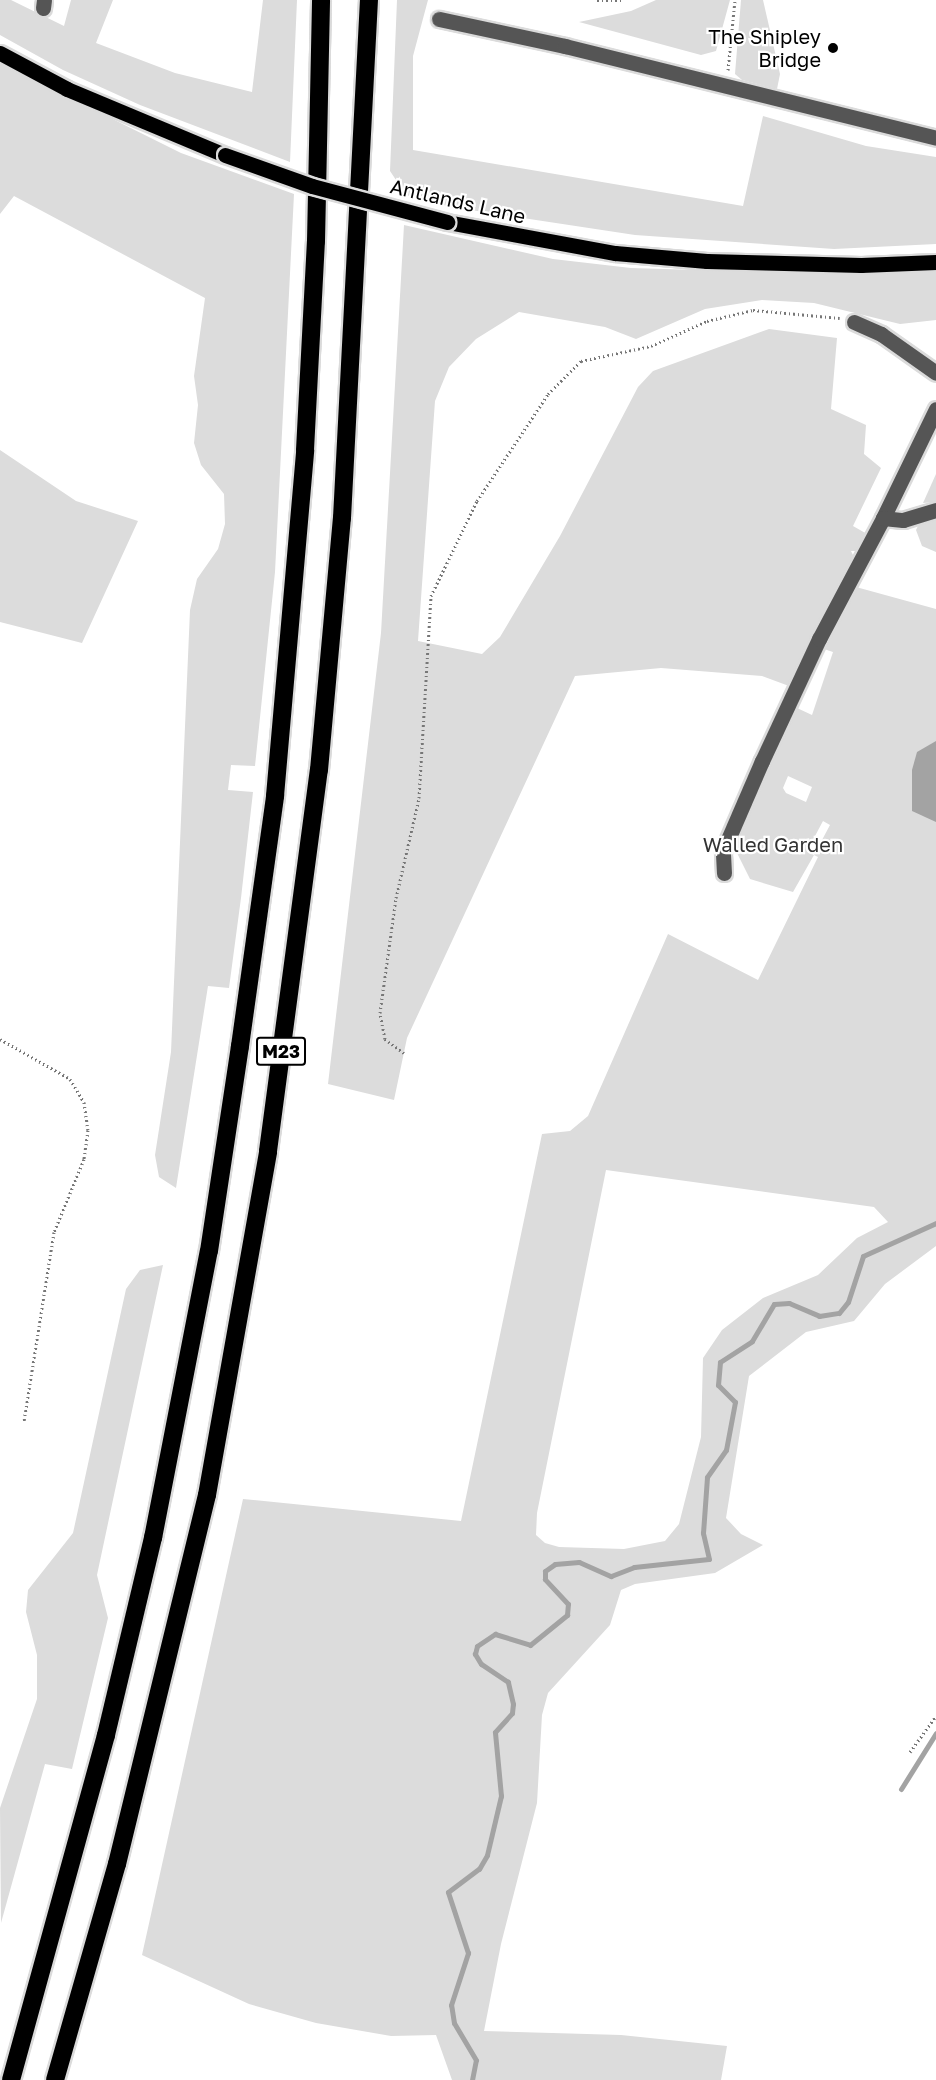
<!DOCTYPE html>
<html>
<head>
<meta charset="utf-8">
<style>
  body { margin:0 }
  #map { position:relative; width:936px; height:2080px; overflow:hidden; background:#fff; font-family:"Golos Text",sans-serif }
  div>[style] { position:absolute }
  [style*='--x'] { left:calc(var(--x)*1px); top:calc(var(--y)*1px); width:calc(var(--w)*1px); rotate:calc(var(--a)*1deg) }
  .green>* { inset:0; background:#dcdcdc }
  .water>* { inset:0; background:#a3a3a3 }
  .stream>* { height:5px; margin:-2.5px; padding:0 2.5px; transform-origin:2.5px; border-radius:2.5px; background:#a3a3a3 }
  .path>* { height:3px; margin-top:-1.5px; transform-origin:0; background:repeating-linear-gradient(90deg,#777 0 1.5px,transparent 0 4.5px) }
  .roads { filter:drop-shadow(2px 0 #dbdbdb) drop-shadow(-2px 0 #dbdbdb) drop-shadow(0 2px #dbdbdb) drop-shadow(0 -2px #dbdbdb) }
  .minor>* { height:15px; margin:-7.5px; padding:0 7.5px; transform-origin:7.5px; border-radius:7.5px; background:#555 }
  .major>* { height:15px; margin:-7.5px; padding:0 7.5px; transform-origin:7.5px; border-radius:7.5px; background:#000 }
  .highway>* { height:18px; margin:-9px; padding:0 9px; transform-origin:9px; border-radius:9px; background:#000 }
  .bridges { filter:drop-shadow(2px 0 #dbdbdb) drop-shadow(-2px 0 #dbdbdb) drop-shadow(0 2px #dbdbdb) drop-shadow(0 -2px #dbdbdb) }
  .major-bridge>* { height:15px; margin:-7.5px; padding:0 7.5px; transform-origin:7.5px; border-radius:7.5px; background:#000 }
  .dots>* { width:16px; height:16px; translate:-50% -50%; box-sizing:border-box; border:3px solid #fff; border-radius:50% }
  span { translate:-50% -50%; white-space:nowrap; text-align:center; line-height:1.15; -webkit-text-stroke:4.5px #fff; paint-order:stroke }
  .shield-label span { padding:2px 4px; background:#fff; border:2px solid; border-radius:4px; -webkit-text-stroke-width:0 }
  .shield-label { font-size:18px; color:#000; font-weight:700 }
  .poi-label { font-size:20px; color:#000 }
  .right { translate:-100% -50%; text-align:right }
  .street-label { font-size:20px; color:#000 }
  .park-label { font-size:20px; color:#333 }
</style>
</head>
<body>
<div id="map">
  <div class="green">
    <div style="clip-path:polygon(0 0,11px 0,64px 26px,71px 0,113px 0,96px 43px,175px 73px,252px 92px,263px 0,297px 0,290px 162px,140px 105px,63px 70px,0 35px)"></div>
    <div style="clip-path:polygon(397px 0,428px 0,413px 56px,413px 150px,743px 206px,763px 116px,866px 146px,936px 157px,936px 244px,834px 249px,635px 235px,451px 207px,406px 195px,390px 171px)"></div>
    <div style="clip-path:polygon(656px 0,730px 0,716px 51px,701px 55px,579px 22px,631px 11px)"></div>
    <div style="clip-path:polygon(741px 0,763px 0,780px 74px,777px 89px,742px 80px,735px 74px)"></div>
    <div style="clip-path:polygon(0 63px,181px 153px,294px 194px,275px 572px,255px 766px,231px 765px,228px 790px,253px 792px,241px 898px,229px 988px,208px 986px,176px 1188px,159px 1177px,155px 1155px,171px 1052px,190px 610px,197px 579px,218px 549px,225px 524px,224px 494px,201px 465px,194px 443px,198px 405px,194px 376px,205px 298px,14px 196px,0 214px)"></div>
    <div style="clip-path:polygon(404px 225px,553px 259px,631px 268px,825px 274px,936px 271px,936px 320px,900px 324px,814px 303px,762px 300px,705px 309px,636px 339px,605px 327px,519px 312px,476px 339px,449px 367px,435px 401px,418px 641px,482px 654px,500px 637px,560px 536px,638px 387px,653px 371px,769px 329px,837px 338px,831px 409px,866px 425px,864px 454px,881px 468px,853px 526px,867px 534px,859px 551px,851px 551px,855px 559px,789px 686px,762px 676px,661px 668px,575px 676px,407px 1038px,394px 1100px,328px 1084px,381px 633px)"></div>
    <div style="clip-path:polygon(0 450px,76px 501px,138px 521px,82px 643px,0 622px)"></div>
    <div style="clip-path:polygon(936px 474px,936px 502px,923px 503px)"></div>
    <div style="clip-path:polygon(936px 515px,936px 552px,922px 546px,916px 530px,920px 522px)"></div>
    <div style="clip-path:polygon(evenodd,856px 587px,936px 609px,936px 1246px,885px 1284px,854px 1321px,806px 1332px,749px 1376px,726px 1518px,741px 1534px,763px 1545px,715px 1573px,635px 1584px,621px 1590px,610px 1625px,548px 1693px,542px 1715px,537px 1803px,501px 1944px,484px 2031px,621px 2035px,727px 2046px,721px 2080px,452px 2080px,436px 2035px,391px 2036px,316px 2023px,249px 2004px,142px 1955px,243px 1499px,461px 1521px,542px 1134px,570px 1131px,588px 1116px,668px 934px,758px 980px,818px 857px,814px 855px,793px 892px,750px 879px,734px 847px,797px 708px,812px 715px,833px 652px,824px 649px,856px 587px,788px 776px,812px 787px,806px 802px,786px 793px,783px 788px,788px 776px,856px 587px,823px 821px,830px 825px,814px 855px,807px 851px,823px 821px,856px 587px,606px 1170px,874px 1207px,888px 1222px,857px 1238px,818px 1275px,763px 1298px,722px 1330px,703px 1358px,701px 1437px,679px 1524px,665px 1541px,624px 1549px,559px 1547px,545px 1543px,536px 1535px,537px 1513px,606px 1170px)"></div>
    <div style="clip-path:polygon(163px 1265px,97px 1575px,108px 1618px,72px 1769px,45px 1764px,1px 1923px,0 1808px,37px 1699px,37px 1655px,26px 1612px,28px 1590px,73px 1533px,126px 1289px,140px 1270px)"></div>
  </div>
  <div class="water">
    <div style="clip-path:polygon(936px 741px,936px 822px,912px 811px,912px 770px,917px 752px)"></div>
  </div>
  <div class="stream">
    <div style="--x:901;--y:1789;--w:66;--a:-58"></div>
    <div style="--x:472;--y:2080;--w:20;--a:-79"></div>
    <div style="--x:476;--y:2060;--w:43;--a:-120.7"></div>
    <div style="--x:454;--y:2023;--w:18;--a:-99"></div>
    <div style="--x:451;--y:2005;--w:55;--a:-71.9"></div>
    <div style="--x:468;--y:1953;--w:64;--a:-108.2"></div>
    <div style="--x:448;--y:1892;--w:39;--a:-37"></div>
    <div style="--x:479;--y:1869;--w:16;--a:-60"></div>
    <div style="--x:487;--y:1855;--w:61;--a:-76.7"></div>
    <div style="--x:501;--y:1796;--w:64;--a:-95.4"></div>
    <div style="--x:495;--y:1732;--w:25;--a:-48"></div>
    <div style="--x:512;--y:1713;--w:9;--a:-84"></div>
    <div style="--x:513;--y:1704;--w:23;--a:-103"></div>
    <div style="--x:508;--y:1682;--w:32;--a:-146"></div>
    <div style="--x:481;--y:1664;--w:12;--a:-121"></div>
    <div style="--x:475;--y:1654;--w:8;--a:-76"></div>
    <div style="--x:477;--y:1646;--w:22;--a:-34"></div>
    <div style="--x:495;--y:1634;--w:37;--a:17"></div>
    <div style="--x:530;--y:1645;--w:48;--a:-39"></div>
    <div style="--x:567;--y:1615;--w:11;--a:-85"></div>
    <div style="--x:568;--y:1604;--w:34;--a:-133"></div>
    <div style="--x:545;--y:1579;--w:8;--a:-90"></div>
    <div style="--x:545;--y:1571;--w:12;--a:-35"></div>
    <div style="--x:555;--y:1564;--w:24;--a:-5"></div>
    <div style="--x:579;--y:1562;--w:35;--a:24"></div>
    <div style="--x:611;--y:1576;--w:25;--a:-21"></div>
    <div style="--x:634;--y:1567;--w:75;--a:-6.1"></div>
    <div style="--x:709;--y:1559;--w:27;--a:-103"></div>
    <div style="--x:703;--y:1533;--w:56;--a:-85.9"></div>
    <div style="--x:707;--y:1477;--w:33;--a:-55"></div>
    <div style="--x:726;--y:1450;--w:49;--a:-79.4"></div>
    <div style="--x:735;--y:1402;--w:24;--a:-135"></div>
    <div style="--x:718;--y:1385;--w:23;--a:-85"></div>
    <div style="--x:720;--y:1362;--w:38;--a:-33"></div>
    <div style="--x:752;--y:1341;--w:43;--a:-59.3"></div>
    <div style="--x:774;--y:1304;--w:15;--a:-4"></div>
    <div style="--x:789;--y:1303;--w:33;--a:23"></div>
    <div style="--x:819;--y:1316;--w:20;--a:-9"></div>
    <div style="--x:839;--y:1313;--w:14;--a:-51"></div>
    <div style="--x:848;--y:1302;--w:48;--a:-71.9"></div>
    <div style="--x:863;--y:1256;--w:80;--a:-24.3"></div>
  </div>
  <div class="path">
    <div style="--x:597;--y:0;--w:24;--a:0"></div>
    <div style="--x:728;--y:70;--w:70;--a:-84.3"></div>
    <div style="--x:0;--y:1039;--w:81;--a:29.7"></div>
    <div style="--x:70;--y:1079;--w:27;--a:59"></div>
    <div style="--x:84;--y:1102;--w:28;--a:82"></div>
    <div style="--x:88;--y:1130;--w:29;--a:98"></div>
    <div style="--x:84;--y:1159;--w:79;--a:112.3"></div>
    <div style="--x:54;--y:1232;--w:192;--a:99"></div>
    <div style="--x:404;--y:1053;--w:24;--a:-144"></div>
    <div style="--x:385;--y:1039;--w:26;--a:-101"></div>
    <div style="--x:380;--y:1013;--w:116;--a:-82.1"></div>
    <div style="--x:396;--y:898;--w:103;--a:-77"></div>
    <div style="--x:419;--y:798;--w:202;--a:-86.6"></div>
    <div style="--x:431;--y:596;--w:106;--a:-64.2"></div>
    <div style="--x:477;--y:501;--w:128;--a:-56.4"></div>
    <div style="--x:548;--y:394;--w:47;--a:-45"></div>
    <div style="--x:581;--y:361;--w:72;--a:-12.1"></div>
    <div style="--x:651;--y:346;--w:61;--a:-24.1"></div>
    <div style="--x:707;--y:321;--w:47;--a:-13.4"></div>
    <div style="--x:753;--y:310;--w:87;--a:5.3"></div>
    <div style="--x:910;--y:1752;--w:44;--a:-54.2"></div>
  </div>
  <div class="roads">
    <div class="minor">
      <div style="--x:43;--y:8;--w:8;--a:-83"></div>
      <div style="--x:439;--y:19;--w:129;--a:12.1"></div>
      <div style="--x:565;--y:46;--w:382;--a:13.9"></div>
      <div style="--x:854;--y:322;--w:30;--a:24"></div>
      <div style="--x:881;--y:334;--w:67;--a:35.3"></div>
      <div style="--x:883;--y:518;--w:121;--a:-64.1"></div>
      <div style="--x:724;--y:873;--w:22;--a:-93"></div>
      <div style="--x:723;--y:851;--w:98;--a:-66.6"></div>
      <div style="--x:762;--y:761;--w:135;--a:-65"></div>
      <div style="--x:819;--y:639;--w:137;--a:-62.1"></div>
      <div style="--x:883;--y:518;--w:20;--a:6"></div>
      <div style="--x:903;--y:520;--w:34;--a:-17"></div>
    </div>
    <div class="major">
      <div style="--x:0;--y:53;--w:76;--a:28.2"></div>
      <div style="--x:67;--y:89;--w:171;--a:22.7"></div>
      <div style="--x:447;--y:222;--w:171;--a:10.5"></div>
      <div style="--x:615;--y:253;--w:92;--a:5"></div>
      <div style="--x:707;--y:261;--w:154;--a:1.5"></div>
      <div style="--x:861;--y:265;--w:75;--a:-2.3"></div>
    </div>
    <div class="highway">
      <div style="--x:11;--y:2080;--w:358;--a:-74.6"></div>
      <div style="--x:106;--y:1735;--w:203;--a:-76.6"></div>
      <div style="--x:153;--y:1538;--w:292;--a:-79"></div>
      <div style="--x:209;--y:1251;--w:207;--a:-81.4"></div>
      <div style="--x:240;--y:1046;--w:252;--a:-82"></div>
      <div style="--x:275;--y:796;--w:347;--a:-85"></div>
      <div style="--x:305;--y:450;--w:209;--a:-87"></div>
      <div style="--x:316;--y:241;--w:241;--a:-88.8"></div>
      <div style="--x:55;--y:2080;--w:225;--a:-74"></div>
      <div style="--x:117;--y:1864;--w:380;--a:-76.3"></div>
      <div style="--x:207;--y:1495;--w:349;--a:-79.9"></div>
      <div style="--x:268;--y:1151;--w:384;--a:-82.4"></div>
      <div style="--x:319;--y:770;--w:253;--a:-84.8"></div>
      <div style="--x:342;--y:518;--w:519;--a:-87.02"></div>
    </div>
  </div>
  <div class="bridges">
    <div class="major-bridge">
      <div style="--x:225;--y:155;--w:92;--a:19.6"></div>
      <div style="--x:312;--y:186;--w:140;--a:14.9"></div>
    </div>
  </div>
  <div class="dots">
    <div style="left:833px;top:48px;background:#000"></div>
  </div>
  <div class="shield-label">
    <span style="left:281px;top:1051px">M23</span>
  </div>
  <div class="poi-label">
    <span class="right" style="left:821px;top:48px">The Shipley<br>Bridge</span>
  </div>
  <div class="street-label">
    <span style="left:458px;top:201px;rotate:13deg">Antlands Lane</span>
  </div>
  <div class="park-label">
    <span style="left:773px;top:844px">Walled Garden</span>
  </div>
</div>
</body>
</html>
